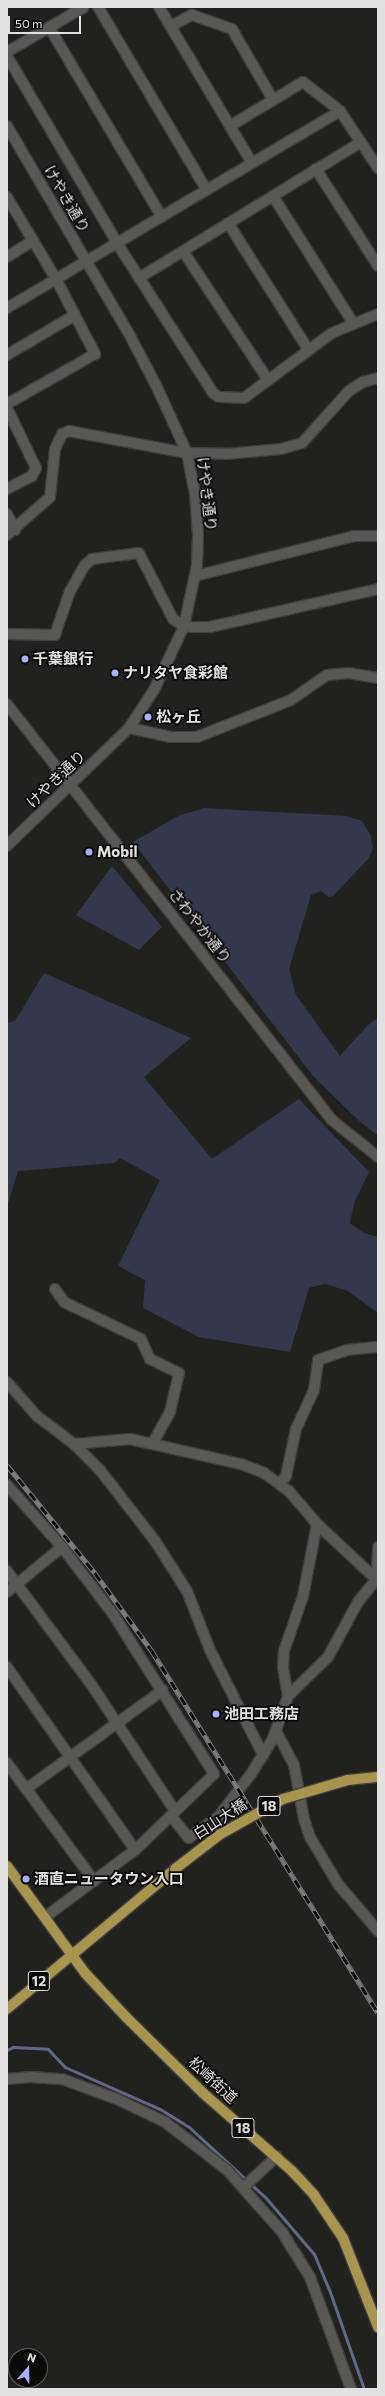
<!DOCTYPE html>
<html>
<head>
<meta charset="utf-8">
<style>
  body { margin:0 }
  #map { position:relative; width:385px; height:2396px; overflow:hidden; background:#21211e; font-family:Commissioner,"Noto Sans JP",sans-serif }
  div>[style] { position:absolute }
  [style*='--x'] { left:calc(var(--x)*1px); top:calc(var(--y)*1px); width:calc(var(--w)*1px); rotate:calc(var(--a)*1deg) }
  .green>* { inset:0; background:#35384d }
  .stream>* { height:3px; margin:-1.5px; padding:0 1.5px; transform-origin:1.5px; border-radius:1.5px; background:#636888 }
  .roads { filter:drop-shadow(1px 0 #3f3e3c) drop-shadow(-1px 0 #3f3e3c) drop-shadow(0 1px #3f3e3c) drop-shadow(0 -1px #3f3e3c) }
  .minor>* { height:10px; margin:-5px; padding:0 5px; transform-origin:5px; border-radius:5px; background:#595854 }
  .tertiary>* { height:10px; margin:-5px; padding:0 5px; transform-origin:5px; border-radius:5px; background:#595854 }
  .primary>* { height:10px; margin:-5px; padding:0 5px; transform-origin:5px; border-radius:5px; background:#a6944f }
  .rail>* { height:4.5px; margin-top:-2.25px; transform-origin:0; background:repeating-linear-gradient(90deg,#0b0a09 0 9px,#7c7b79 0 18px); box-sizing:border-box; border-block:1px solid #7c7b79 }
  .bridges { filter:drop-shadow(1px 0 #3f3e3c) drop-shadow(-1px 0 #3f3e3c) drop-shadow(0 1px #3f3e3c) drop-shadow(0 -1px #3f3e3c) }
  .primary-bridge>* { height:10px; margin:-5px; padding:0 5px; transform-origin:5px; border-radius:5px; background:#a6944f }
  .dots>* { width:11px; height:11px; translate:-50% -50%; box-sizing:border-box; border:2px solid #0b0a09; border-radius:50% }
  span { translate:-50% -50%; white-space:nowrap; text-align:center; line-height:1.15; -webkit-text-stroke:3.5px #0b0a09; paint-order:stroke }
  .shield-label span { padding:1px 3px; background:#0b0a09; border:1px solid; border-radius:3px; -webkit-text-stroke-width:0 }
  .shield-label { font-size:14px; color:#e2e1df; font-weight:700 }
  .street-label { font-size:15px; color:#e2e1df }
  .poi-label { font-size:15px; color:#e2e1df; font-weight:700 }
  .left { translate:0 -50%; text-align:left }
  .frame { position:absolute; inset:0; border:8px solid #e2e1df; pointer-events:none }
  .north { position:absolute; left:8px; top:2348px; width:40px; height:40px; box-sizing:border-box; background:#0b0a09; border:1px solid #61605f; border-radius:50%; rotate:20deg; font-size:11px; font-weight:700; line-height:16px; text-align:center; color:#e2e1df }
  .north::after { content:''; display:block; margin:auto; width:14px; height:18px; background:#a7b1fc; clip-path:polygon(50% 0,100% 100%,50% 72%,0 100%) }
  .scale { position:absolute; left:8px; top:16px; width:73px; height:18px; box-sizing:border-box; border:2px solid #e2e1df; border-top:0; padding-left:5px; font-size:12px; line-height:14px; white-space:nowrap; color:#e2e1df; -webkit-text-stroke:3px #0b0a09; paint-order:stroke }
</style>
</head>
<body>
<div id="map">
  <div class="green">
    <div style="clip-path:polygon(204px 808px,346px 816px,362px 821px,371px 836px,373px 848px,369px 858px,333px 896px,328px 897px,321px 891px,311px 895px,289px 969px,296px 995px,340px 1056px,368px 1025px,378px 1018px,378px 1136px,357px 1119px,313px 1076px,133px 842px,178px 816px)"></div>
    <div style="clip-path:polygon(112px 866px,162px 927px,139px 950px,76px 915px)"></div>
    <div style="clip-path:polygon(44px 973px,191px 1038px,144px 1077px,212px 1159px,299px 1099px,369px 1172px,354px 1203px,350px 1223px,364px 1233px,378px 1237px,378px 1313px,348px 1291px,325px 1284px,309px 1288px,290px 1352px,199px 1337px,143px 1308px,145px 1280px,118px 1266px,160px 1180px,120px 1158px,114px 1163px,18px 1171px,7px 1207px,7px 1023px,15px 1021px)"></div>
  </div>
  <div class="stream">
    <div style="--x:7;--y:2050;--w:7;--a:-27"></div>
    <div style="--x:13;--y:2047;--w:35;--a:3"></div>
    <div style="--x:48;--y:2049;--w:25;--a:47"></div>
    <div style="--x:65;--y:2067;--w:104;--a:23.9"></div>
    <div style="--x:160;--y:2109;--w:34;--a:32"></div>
    <div style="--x:189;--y:2127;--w:105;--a:42.7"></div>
    <div style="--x:266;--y:2198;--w:74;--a:49.4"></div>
    <div style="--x:314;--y:2254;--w:41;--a:67.2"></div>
    <div style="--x:330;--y:2292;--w:103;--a:70.7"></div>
  </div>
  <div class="roads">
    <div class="minor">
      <div style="--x:98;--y:7;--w:212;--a:59.3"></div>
      <div style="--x:159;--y:7;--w:182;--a:59.2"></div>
      <div style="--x:171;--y:26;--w:24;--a:-28"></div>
      <div style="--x:192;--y:15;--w:42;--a:19.3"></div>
      <div style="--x:232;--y:29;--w:82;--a:60"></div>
      <div style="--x:49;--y:27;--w:221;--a:59.3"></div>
      <div style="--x:7;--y:52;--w:89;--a:-30.3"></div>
      <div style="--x:7;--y:56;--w:226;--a:59.5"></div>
      <div style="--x:122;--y:251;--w:169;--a:57.3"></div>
      <div style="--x:213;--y:393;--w:7;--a:34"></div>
      <div style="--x:219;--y:397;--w:25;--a:2"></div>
      <div style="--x:244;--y:398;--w:109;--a:-36.5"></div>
      <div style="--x:332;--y:333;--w:50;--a:-22.4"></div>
      <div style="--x:230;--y:126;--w:85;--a:-31.1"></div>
      <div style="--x:303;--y:82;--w:47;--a:38.1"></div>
      <div style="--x:340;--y:111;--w:69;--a:56.3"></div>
      <div style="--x:316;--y:169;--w:115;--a:57.4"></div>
      <div style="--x:273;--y:196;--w:150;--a:57.8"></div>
      <div style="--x:7;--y:197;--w:96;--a:59.1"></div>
      <div style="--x:56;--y:279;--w:85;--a:62.5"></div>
      <div style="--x:95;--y:354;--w:101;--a:150.4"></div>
      <div style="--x:228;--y:223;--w:149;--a:57.6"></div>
      <div style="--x:183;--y:251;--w:154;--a:56.6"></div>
      <div style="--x:7;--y:257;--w:31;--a:-32"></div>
      <div style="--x:139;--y:278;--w:260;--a:-31.5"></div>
      <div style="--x:7;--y:308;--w:387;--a:-30.6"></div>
      <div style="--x:7;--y:355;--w:79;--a:-30.5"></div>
      <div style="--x:7;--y:408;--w:67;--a:64.2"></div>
      <div style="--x:36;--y:468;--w:9;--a:117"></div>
      <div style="--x:32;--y:476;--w:28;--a:153"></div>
      <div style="--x:7;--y:514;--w:18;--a:63"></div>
      <div style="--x:7;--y:535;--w:57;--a:-41.5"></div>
      <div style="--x:50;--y:497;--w:48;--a:-84.1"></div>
      <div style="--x:55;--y:449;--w:17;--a:-65"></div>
      <div style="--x:62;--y:434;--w:8;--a:-23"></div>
      <div style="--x:69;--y:431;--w:120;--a:10.6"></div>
      <div style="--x:187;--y:453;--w:39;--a:1"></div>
      <div style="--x:226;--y:454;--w:55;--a:-5.2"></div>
      <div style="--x:281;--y:449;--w:22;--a:-16"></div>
      <div style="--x:302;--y:443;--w:70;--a:-47.9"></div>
      <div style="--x:349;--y:391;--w:17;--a:-33"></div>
      <div style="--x:363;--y:382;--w:16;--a:-15"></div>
      <div style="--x:195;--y:576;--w:164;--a:-14.1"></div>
      <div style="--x:354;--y:536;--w:24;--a:0"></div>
      <div style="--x:7;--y:634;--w:48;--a:1.2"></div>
      <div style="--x:55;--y:635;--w:46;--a:-71.2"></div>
      <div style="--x:70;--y:591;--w:30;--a:-60"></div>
      <div style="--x:85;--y:565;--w:9;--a:-41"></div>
      <div style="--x:92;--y:559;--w:47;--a:-7.3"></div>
      <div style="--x:139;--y:553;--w:74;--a:62.7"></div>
      <div style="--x:173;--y:619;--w:13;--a:32"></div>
      <div style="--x:184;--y:626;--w:7;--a:8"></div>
      <div style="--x:191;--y:627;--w:19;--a:0"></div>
      <div style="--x:210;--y:627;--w:172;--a:-12.7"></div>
      <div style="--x:129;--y:728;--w:43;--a:12.1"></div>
      <div style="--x:171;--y:737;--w:26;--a:0"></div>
      <div style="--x:197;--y:737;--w:101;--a:-21.5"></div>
      <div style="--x:291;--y:700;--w:44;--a:-34.8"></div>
      <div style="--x:327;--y:675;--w:22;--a:-5"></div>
      <div style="--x:349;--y:673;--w:29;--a:10"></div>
      <div style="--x:55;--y:1289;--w:16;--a:55"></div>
      <div style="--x:64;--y:1302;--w:85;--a:25.7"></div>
      <div style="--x:141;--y:1339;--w:22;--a:66"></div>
      <div style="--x:150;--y:1359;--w:32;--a:26"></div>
      <div style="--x:179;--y:1373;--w:40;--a:103"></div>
      <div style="--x:170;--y:1412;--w:35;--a:119"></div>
      <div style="--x:7;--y:1382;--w:45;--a:48.6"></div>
      <div style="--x:37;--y:1416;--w:46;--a:37.1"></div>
      <div style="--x:74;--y:1444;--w:37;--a:45"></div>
      <div style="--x:100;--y:1470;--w:90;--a:52.2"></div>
      <div style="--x:155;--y:1541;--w:59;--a:57.4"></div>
      <div style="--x:187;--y:1591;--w:63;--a:68.7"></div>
      <div style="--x:210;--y:1650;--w:118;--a:63.2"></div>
      <div style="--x:74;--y:1444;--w:56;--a:-5.1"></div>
      <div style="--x:130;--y:1439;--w:114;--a:12.7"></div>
      <div style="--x:241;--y:1464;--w:25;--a:21"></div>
      <div style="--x:264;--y:1473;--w:31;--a:36"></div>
      <div style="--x:289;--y:1491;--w:43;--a:49.7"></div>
      <div style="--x:317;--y:1524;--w:81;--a:43"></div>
      <div style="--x:280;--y:1484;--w:10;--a:-53"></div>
      <div style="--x:286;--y:1476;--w:48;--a:-78"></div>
      <div style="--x:296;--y:1429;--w:43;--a:-65.2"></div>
      <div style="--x:314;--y:1390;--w:30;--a:-82"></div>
      <div style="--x:318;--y:1360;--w:31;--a:-19"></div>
      <div style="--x:347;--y:1350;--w:31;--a:-6"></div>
      <div style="--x:7;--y:1485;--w:83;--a:48.4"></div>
      <div style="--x:62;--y:1547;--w:84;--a:52.7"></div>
      <div style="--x:113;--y:1614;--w:189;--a:57.7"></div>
      <div style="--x:214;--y:1774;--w:110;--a:136.1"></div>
      <div style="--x:135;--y:1850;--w:112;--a:143.3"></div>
      <div style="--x:7;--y:1571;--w:141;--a:53.4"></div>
      <div style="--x:91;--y:1684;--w:152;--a:56.5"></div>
      <div style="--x:377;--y:1577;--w:30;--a:-88"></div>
      <div style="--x:7;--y:1592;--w:71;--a:-39.3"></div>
      <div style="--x:7;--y:1667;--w:223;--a:55"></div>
      <div style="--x:288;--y:1696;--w:28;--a:-100"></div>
      <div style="--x:283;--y:1668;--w:17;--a:-87"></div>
      <div style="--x:284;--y:1651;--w:58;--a:-70.9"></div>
      <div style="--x:303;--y:1596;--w:73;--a:-79"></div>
      <div style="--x:276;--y:1731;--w:38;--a:62"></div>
      <div style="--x:294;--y:1765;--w:55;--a:79.5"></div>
      <div style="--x:304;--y:1819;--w:19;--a:72"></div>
      <div style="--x:310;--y:1837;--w:55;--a:59.2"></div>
      <div style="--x:338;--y:1884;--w:62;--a:49.6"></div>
      <div style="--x:7;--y:1763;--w:147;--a:53.6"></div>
      <div style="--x:26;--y:1789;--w:169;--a:-35.9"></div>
      <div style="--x:171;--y:1816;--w:28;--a:51"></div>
      <div style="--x:189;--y:1838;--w:37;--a:-36"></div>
      <div style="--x:219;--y:1816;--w:53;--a:-52.7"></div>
      <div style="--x:251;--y:1774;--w:39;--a:-58"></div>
      <div style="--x:272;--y:1741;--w:48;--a:-70.4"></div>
      <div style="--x:288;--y:1696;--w:56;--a:-44.3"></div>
      <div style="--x:328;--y:1657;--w:63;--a:-61.4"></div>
      <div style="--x:358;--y:1602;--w:32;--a:-51"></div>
      <div style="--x:7;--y:2079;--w:24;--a:-5"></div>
      <div style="--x:31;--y:2077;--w:31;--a:4"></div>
      <div style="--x:62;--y:2079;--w:59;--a:20"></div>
      <div style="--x:117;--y:2099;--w:53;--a:25.6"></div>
      <div style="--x:165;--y:2122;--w:78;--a:37.7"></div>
      <div style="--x:227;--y:2170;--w:83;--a:48.4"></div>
      <div style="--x:282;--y:2232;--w:53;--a:58.1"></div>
      <div style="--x:310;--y:2277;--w:119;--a:69.9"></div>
      <div style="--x:244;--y:2187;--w:45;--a:-43.2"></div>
    </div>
    <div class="tertiary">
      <div style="--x:7;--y:126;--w:239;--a:59.6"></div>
      <div style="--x:128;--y:332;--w:60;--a:62.2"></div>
      <div style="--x:156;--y:385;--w:75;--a:65.5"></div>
      <div style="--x:187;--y:453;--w:42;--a:79"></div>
      <div style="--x:195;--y:494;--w:41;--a:85.8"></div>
      <div style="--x:198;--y:535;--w:30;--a:92"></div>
      <div style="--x:197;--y:565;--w:62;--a:102"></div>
      <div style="--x:184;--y:626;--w:71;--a:115.1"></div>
      <div style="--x:154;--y:690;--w:45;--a:123.3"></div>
      <div style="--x:129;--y:728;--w:170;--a:136"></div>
      <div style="--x:7;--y:704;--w:528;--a:52"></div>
      <div style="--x:332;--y:1120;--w:59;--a:38.8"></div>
    </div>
    <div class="primary">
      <div style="--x:7;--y:1866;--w:132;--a:53.9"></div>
      <div style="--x:85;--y:1973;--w:60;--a:47"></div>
      <div style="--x:126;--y:2017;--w:108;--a:44.6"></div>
      <div style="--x:203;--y:2093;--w:118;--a:41.2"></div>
      <div style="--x:292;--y:2171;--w:33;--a:47"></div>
      <div style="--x:314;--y:2195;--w:52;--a:56"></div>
      <div style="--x:343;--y:2238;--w:96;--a:68.5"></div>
      <div style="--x:7;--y:2009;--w:219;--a:-39.8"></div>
    </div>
  </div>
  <div class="rail">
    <div style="--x:7;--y:1465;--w:139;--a:50.8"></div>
    <div style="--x:95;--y:1573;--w:97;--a:53.8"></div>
    <div style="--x:152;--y:1651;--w:426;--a:58"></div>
  </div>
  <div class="bridges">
    <div class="primary-bridge">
      <div style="--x:175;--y:1869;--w:56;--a:-37.7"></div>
      <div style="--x:219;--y:1835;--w:73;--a:-29.4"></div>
      <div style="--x:283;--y:1799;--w:68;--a:-16.3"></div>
      <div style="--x:348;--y:1780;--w:30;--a:-6"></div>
    </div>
  </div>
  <div class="dots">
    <div style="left:25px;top:659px;background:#a7b1fc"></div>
    <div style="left:115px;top:673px;background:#a7b1fc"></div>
    <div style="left:148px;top:717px;background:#a7b1fc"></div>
    <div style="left:89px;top:852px;background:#a7b1fc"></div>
    <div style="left:216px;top:1714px;background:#a7b1fc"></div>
    <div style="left:26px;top:1879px;background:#a7b1fc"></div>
  </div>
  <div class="shield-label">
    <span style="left:269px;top:1806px">18</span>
    <span style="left:39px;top:1981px">12</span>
    <span style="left:243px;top:2128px">18</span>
  </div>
  <div class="street-label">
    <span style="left:67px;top:199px;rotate:60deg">けやき通り</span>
    <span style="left:207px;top:494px;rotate:83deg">けやき通り</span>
    <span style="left:56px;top:779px;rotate:-44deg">けやき通り</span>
    <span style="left:200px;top:926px;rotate:52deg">さわやか通り</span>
    <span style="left:220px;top:1819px;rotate:-33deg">白山大橋</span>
    <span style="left:213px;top:2080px;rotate:43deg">松崎街道</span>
  </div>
  <div class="poi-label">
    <span class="left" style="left:33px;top:659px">千葉銀行</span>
    <span class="left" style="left:123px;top:673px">ナリタヤ食彩館</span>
    <span class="left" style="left:156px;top:717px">松ヶ丘</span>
    <span class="left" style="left:97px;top:852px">Mobil</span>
    <span class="left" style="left:224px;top:1714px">池田工務店</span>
    <span class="left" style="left:34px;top:1879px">酒直ニュータウン入口</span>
  </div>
  <div class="frame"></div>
  <div class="north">N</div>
  <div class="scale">50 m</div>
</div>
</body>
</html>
